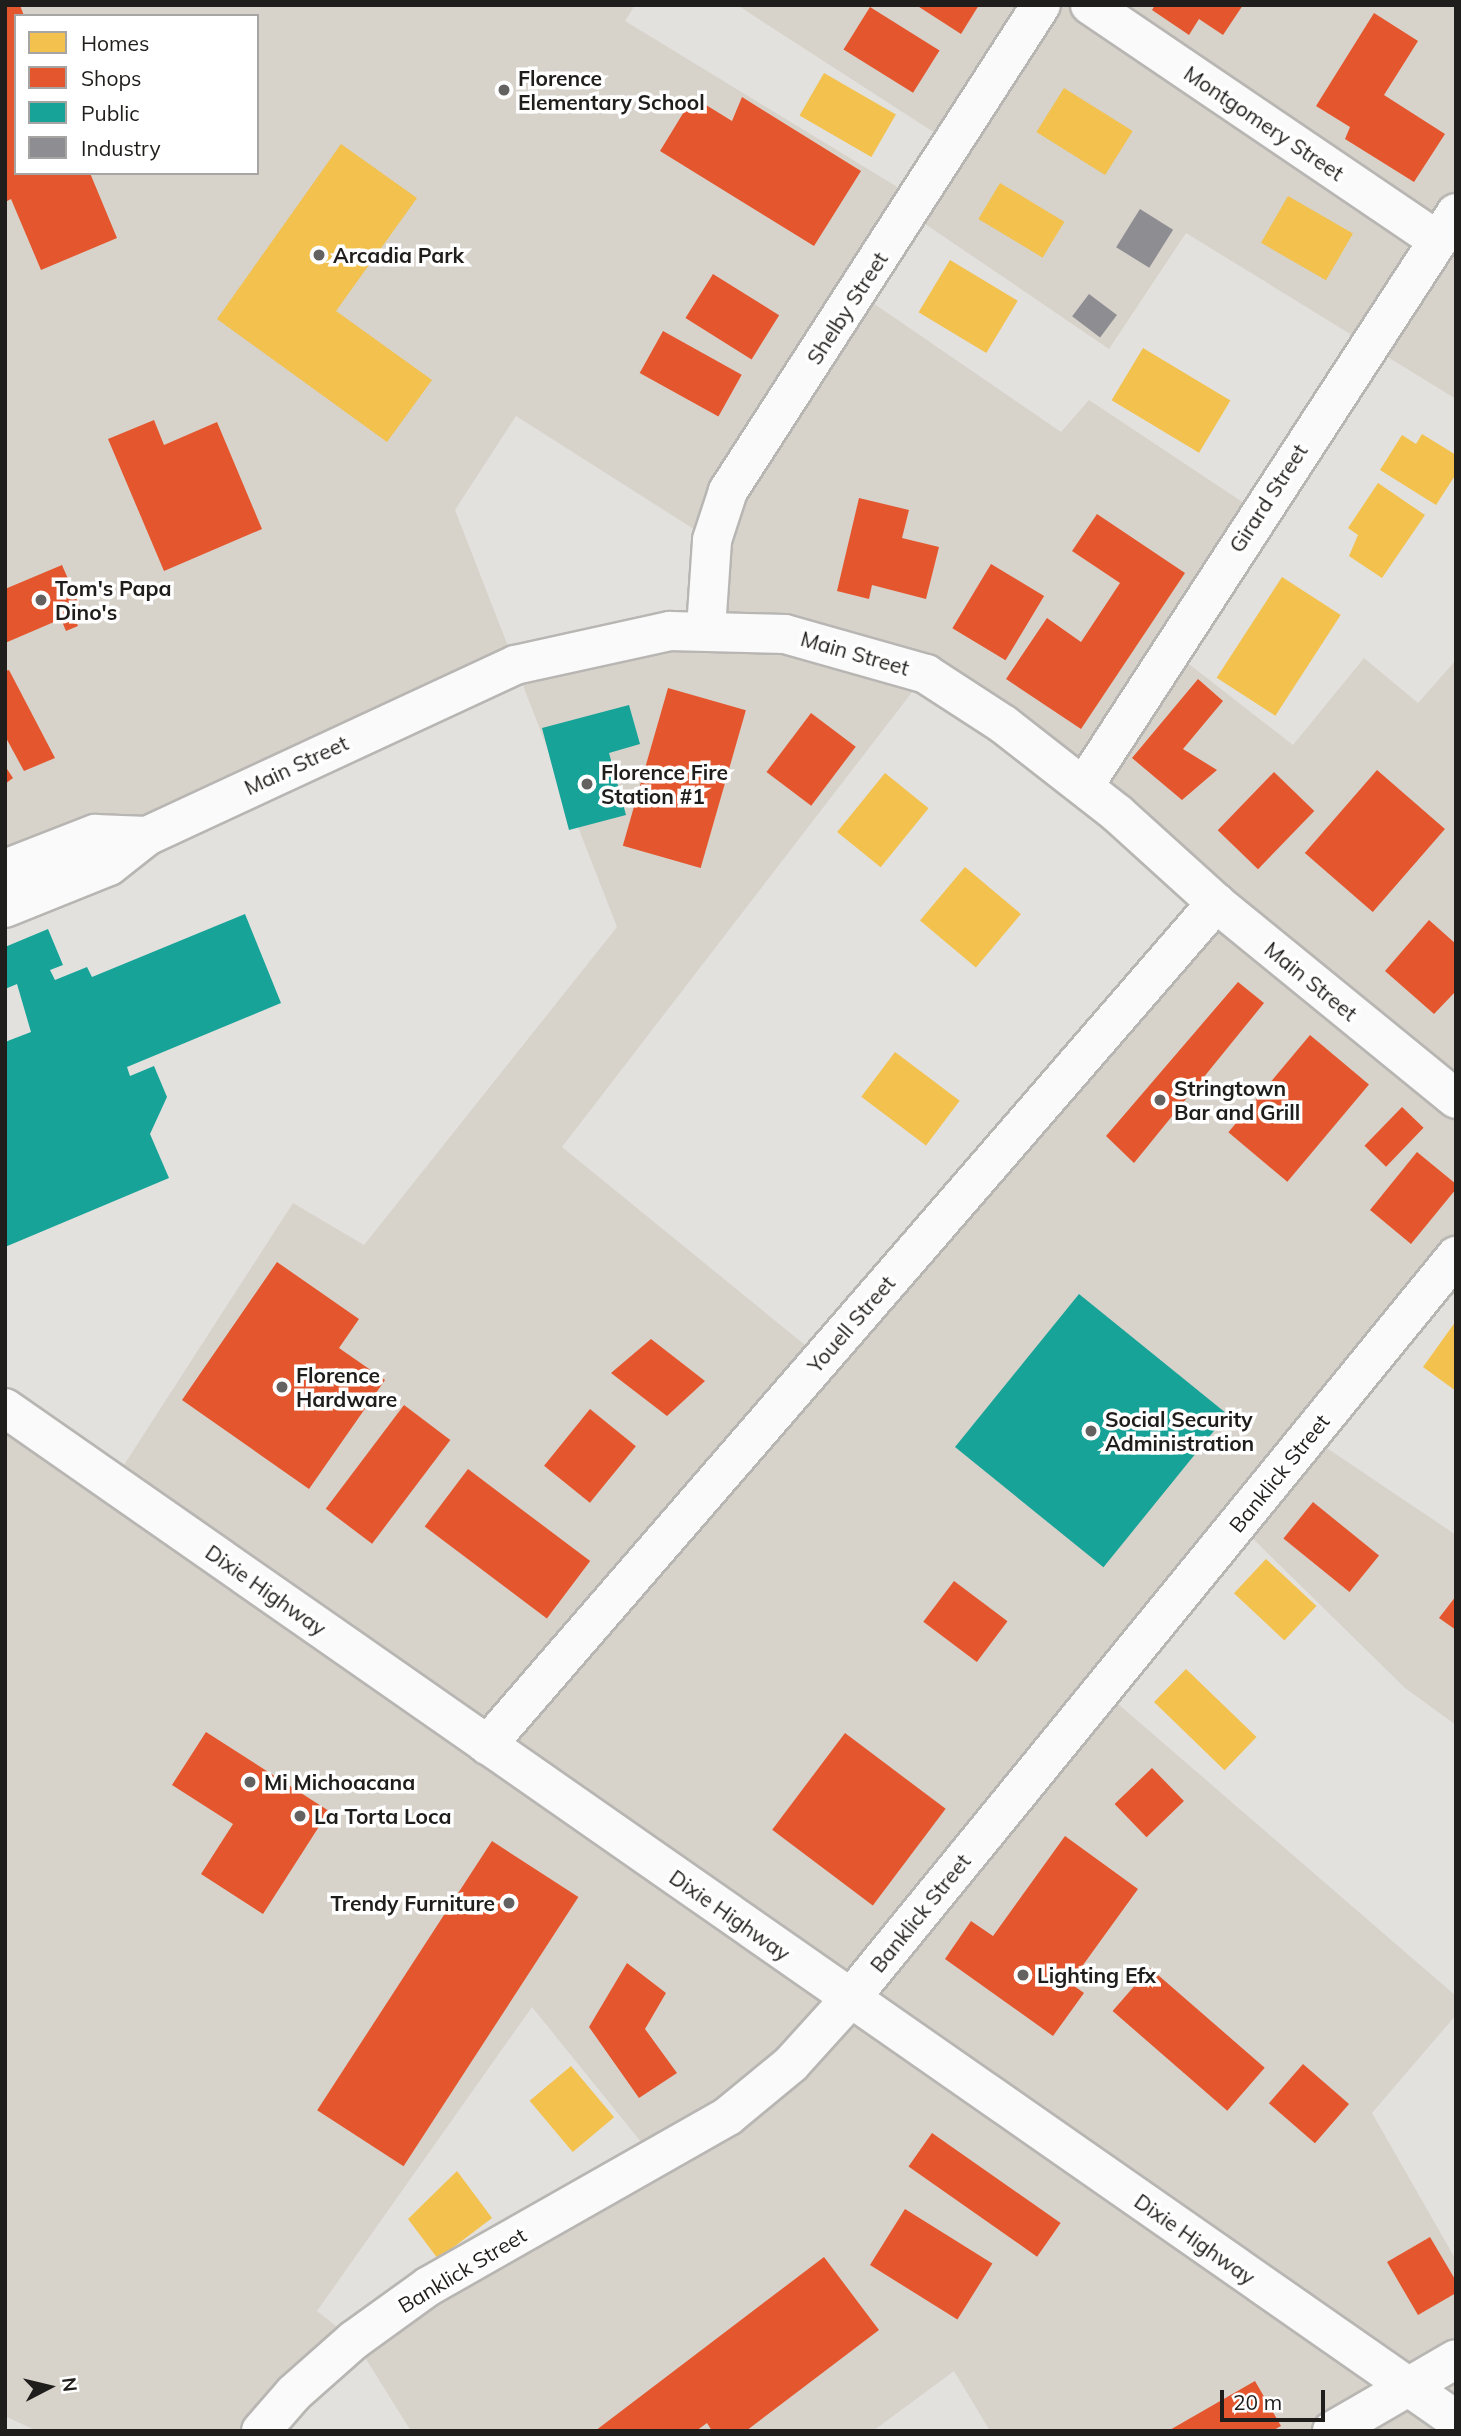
<!DOCTYPE html>
<html>
<head>
<meta charset="utf-8">
<style>
  body { margin:0 }
  #map { position:relative; width:1461px; height:2436px; overflow:hidden; background:#e3e1de; font-family:Mulish,sans-serif }
  div>[style] { position:absolute }
  [style*='--x'] { left:calc(var(--x)*1px); top:calc(var(--y)*1px); width:calc(var(--w)*1px); rotate:calc(var(--a)*1deg) }
  .built>* { inset:0; background:#d7d2ca }
  .homes>* { inset:0; background:#f2c14e; transform-origin:0 0 }
  .shops>* { inset:0; background:#e4572e; transform-origin:0 0 }
  .public>* { inset:0; background:#17a398; transform-origin:0 0 }
  .industry>* { inset:0; background:#8d8d92; transform-origin:0 0 }
  .roads { filter:drop-shadow(2px 0 #b8b6b3) drop-shadow(-2px 0 #b8b6b3) drop-shadow(0 2px #b8b6b3) drop-shadow(0 -2px #b8b6b3) }
  .minor>* { height:38px; margin:-19px; padding:0 19px; transform-origin:19px; border-radius:19px; background:#fbfafa }
  .tertiary>* { height:38px; margin:-19px; padding:0 19px; transform-origin:19px; border-radius:19px; background:#fbfafa }
  .primary>* { height:38px; margin:-19px; padding:0 19px; transform-origin:19px; border-radius:19px; background:#fbfafa }
  .dots>* { width:19px; height:19px; translate:-50% -50%; box-sizing:border-box; border:4px solid #fff; border-radius:50% }
  span { translate:-50% -50%; white-space:nowrap; text-align:center; line-height:1.15; -webkit-text-stroke:7px #fff; paint-order:stroke }
  .poi-label { font-size:21px; color:#201e1c; font-weight:700 }
  .left { translate:0 -50%; text-align:left }
  .right { translate:-100% -50%; text-align:right }
  .street-label { font-size:21px; color:#201e1c }
  .frame { position:absolute; inset:0; border:7px solid #201e1c; pointer-events:none }
  .legend { position:absolute; left:14px; top:14px; width:245px; height:161px; box-sizing:border-box; background:#fff; border:2px solid #a6a5a4; margin:0; padding:9px 12px; list-style:none; font-size:21px; color:#201e1c }
  .legend li { display:flex; align-items:center; gap:14px; height:35px }
  .legend b { width:35px; border:2px solid #a6a5a4 }
  .north { position:absolute; left:14px; top:2352px; width:70px; height:70px; -webkit-text-stroke:5px #fff; paint-order:stroke; rotate:83deg; font-size:19px; font-weight:700; line-height:28px; text-align:center; color:#201e1c }
  .north::after { content:''; display:block; margin:auto; width:24px; height:32px; background:#201e1c; clip-path:polygon(50% 0,100% 100%,50% 72%,0 100%) }
  .scale { position:absolute; left:1220px; top:2390px; width:105px; height:32px; box-sizing:border-box; border:4px solid #201e1c; border-top:0; padding-left:9px; font-size:21px; line-height:24px; white-space:nowrap; color:#201e1c; -webkit-text-stroke:5px #fff; paint-order:stroke }
</style>
</head>
<body>
<div id="map">
  <div class="built">
    <div style="clip-path:polygon(evenodd,5px 5px,635px 5px,625px 21px,917px 199px,952px 144px,737px 5px,1456px 5px,1456px 399px,1186px 233px,1109px 349px,909px 213px,857px 292px,1061px 432px,1089px 400px,1259px 513px,1171px 650px,1293px 745px,1364px 658px,1418px 703px,1456px 660px,1456px 1256px,1309px 1436px,1456px 1535px,1456px 1725px,1405px 1688px,1238px 1524px,1102px 1690px,1456px 1996px,1456px 2015px,1372px 2113px,1456px 2260px,1456px 2431px,990px 2431px,954px 2371px,873px 2431px,411px 2431px,354px 2340px,261px 2431px,37px 2431px,5px 2416px,5px 1408px,113px 1482px,293px 1203px,364px 1245px,617px 927px,515px 665px,147px 836px,5px 869px,5px 5px,16px 16px,257px 16px,257px 173px,16px 173px,16px 16px,5px 5px,516px 416px,711px 540px,705px 629px,515px 664px,455px 510px,516px 416px,5px 5px,926px 674px,1215px 903px,821px 1358px,562px 1147px,926px 674px,5px 5px,532px 2007px,654px 2158px,354px 2340px,317px 2311px,532px 2007px)"></div>
  </div>
  <div class="homes">
    <div style="left:824px;top:73px;width:83px;height:49px;rotate:30deg"></div>
    <div style="left:1064px;top:88px;width:81px;height:52px;rotate:32deg"></div>
    <div style="clip-path:polygon(341px 144px,417px 198px,336px 311px,432px 380px,387px 442px,217px 319px)"></div>
    <div style="left:1000px;top:183px;width:75px;height:42px;rotate:31deg"></div>
    <div style="left:1288px;top:196px;width:75px;height:54px;rotate:30deg"></div>
    <div style="left:950px;top:260px;width:79px;height:61px;rotate:31deg"></div>
    <div style="left:1143px;top:348px;width:102px;height:61px;rotate:31deg"></div>
    <div style="clip-path:polygon(1422px 434px,1456px 455px,1456px 474px,1436px 505px,1380px 470px,1402px 435px,1416px 444px)"></div>
    <div style="clip-path:polygon(1378px 483px,1425px 515px,1382px 578px,1349px 556px,1358px 535px,1348px 528px)"></div>
    <div style="left:1282px;top:577px;width:70px;height:120px;rotate:33deg"></div>
    <div style="left:885px;top:773px;width:56px;height:76px;rotate:39deg"></div>
    <div style="left:965px;top:867px;width:73px;height:70px;rotate:40deg"></div>
    <div style="left:895px;top:1052px;width:81px;height:56px;rotate:37deg"></div>
    <div style="clip-path:polygon(1456px 1321px,1456px 1391px,1423px 1367px)"></div>
    <div style="left:1266px;top:1559px;width:69px;height:47px;rotate:43deg"></div>
    <div style="left:1186px;top:1669px;width:98px;height:46px;rotate:44deg"></div>
    <div style="left:571px;top:2066px;width:67px;height:54px;rotate:50deg"></div>
    <div style="clip-path:polygon(457px 2171px,492px 2218px,438px 2259px,408px 2219px)"></div>
  </div>
  <div class="shops">
    <div style="clip-path:polygon(5px 5px,20px 5px,24px 16px,16px 16px,16px 173px,90px 173px,117px 238px,41px 270px,11px 199px,5px 202px)"></div>
    <div style="clip-path:polygon(916px 5px,979px 5px,961px 34px)"></div>
    <div style="clip-path:polygon(1155px 5px,1243px 5px,1223px 35px,1199px 19px,1189px 35px,1152px 10px)"></div>
    <div style="left:870px;top:7px;width:82px;height:50px;rotate:32deg"></div>
    <div style="clip-path:polygon(1374px 13px,1418px 41px,1384px 95px,1445px 134px,1414px 182px,1345px 139px,1350px 127px,1316px 106px)"></div>
    <div style="clip-path:polygon(693px 97px,732px 121px,742px 97px,861px 171px,814px 246px,660px 151px)"></div>
    <div style="left:713px;top:274px;width:78px;height:52px;rotate:32deg"></div>
    <div style="left:663px;top:331px;width:90px;height:48px;rotate:29deg"></div>
    <div style="clip-path:polygon(154px 420px,164px 445px,217px 422px,262px 529px,164px 571px,108px 439px)"></div>
    <div style="clip-path:polygon(859px 498px,909px 510px,902px 538px,939px 547px,926px 599px,872px 585px,869px 599px,837px 591px)"></div>
    <div style="clip-path:polygon(1097px 514px,1185px 573px,1081px 729px,1006px 679px,1047px 618px,1081px 642px,1120px 583px,1072px 551px)"></div>
    <div style="left:991px;top:564px;width:62px;height:75px;rotate:31deg"></div>
    <div style="clip-path:polygon(62px 565px,82px 611px,73px 615px,78px 626px,66px 631px,61px 619px,5px 643px,5px 589px)"></div>
    <div style="clip-path:polygon(9px 670px,55px 758px,24px 771px,5px 736px,5px 671px)"></div>
    <div style="clip-path:polygon(1198px 679px,1223px 701px,1183px 749px,1217px 770px,1182px 800px,1132px 758px)"></div>
    <div style="left:668px;top:688px;width:81px;height:164px;rotate:16deg"></div>
    <div style="left:811px;top:713px;width:56px;height:74px;rotate:37deg"></div>
    <div style="clip-path:polygon(5px 766px,13px 778px,5px 784px)"></div>
    <div style="left:1377px;top:770px;width:90px;height:110px;rotate:41deg"></div>
    <div style="left:1274px;top:772px;width:56px;height:81px;rotate:44deg"></div>
    <div style="clip-path:polygon(1429px 920px,1456px 944px,1456px 991px,1434px 1014px,1385px 971px)"></div>
    <div style="clip-path:polygon(1238px 982px,1264px 1003px,1134px 1163px,1106px 1136px)"></div>
    <div style="left:1310px;top:1035px;width:77px;height:127px;rotate:40deg"></div>
    <div style="left:1402px;top:1107px;width:30px;height:54px;rotate:44deg"></div>
    <div style="clip-path:polygon(1417px 1152px,1456px 1184px,1456px 1189px,1411px 1244px,1370px 1210px)"></div>
    <div style="clip-path:polygon(277px 1262px,359px 1319px,339px 1348px,385px 1380px,309px 1489px,182px 1400px)"></div>
    <div style="clip-path:polygon(651px 1339px,705px 1381px,667px 1416px,611px 1373px)"></div>
    <div style="left:404px;top:1405px;width:58px;height:130px;rotate:37deg"></div>
    <div style="left:590px;top:1409px;width:59px;height:73px;rotate:39deg"></div>
    <div style="left:468px;top:1469px;width:153px;height:72px;rotate:37deg"></div>
    <div style="left:1313px;top:1502px;width:85px;height:47px;rotate:39deg"></div>
    <div style="left:954px;top:1581px;width:67px;height:51px;rotate:37deg"></div>
    <div style="clip-path:polygon(1456px 1596px,1456px 1630px,1439px 1618px)"></div>
    <div style="clip-path:polygon(206px 1732px,329px 1811px,263px 1914px,201px 1874px,233px 1824px,172px 1785px)"></div>
    <div style="left:845px;top:1733px;width:126px;height:121px;rotate:37deg"></div>
    <div style="left:1152px;top:1768px;width:46px;height:52px;rotate:46deg"></div>
    <div style="clip-path:polygon(1065px 1836px,1138px 1889px,1070px 1983px,1084px 1993px,1053px 2036px,945px 1959px,971px 1921px,993px 1936px)"></div>
    <div style="left:492px;top:1841px;width:103px;height:321px;rotate:33deg"></div>
    <div style="clip-path:polygon(627px 1963px,666px 1993px,645px 2029px,677px 2073px,639px 2098px,589px 2027px)"></div>
    <div style="left:1150px;top:1968px;width:152px;height:57px;rotate:41deg"></div>
    <div style="left:1303px;top:2064px;width:61px;height:52px;rotate:41deg"></div>
    <div style="left:932px;top:2133px;width:157px;height:41px;rotate:35deg"></div>
    <div style="left:905px;top:2209px;width:103px;height:66px;rotate:32deg"></div>
    <div style="clip-path:polygon(1430px 2237px,1456px 2281px,1456px 2293px,1418px 2315px,1387px 2262px)"></div>
    <div style="clip-path:polygon(824px 2257px,879px 2330px,746px 2431px,712px 2431px,707px 2423px,696px 2431px,595px 2431px)"></div>
    <div style="clip-path:polygon(1255px 2381px,1281px 2426px,1272px 2431px,1168px 2431px)"></div>
  </div>
  <div class="public">
    <div style="clip-path:polygon(629px 705px,640px 744px,609px 753px,626px 815px,569px 830px,542px 728px)"></div>
    <div style="clip-path:polygon(245px 914px,281px 1003px,127px 1067px,130px 1076px,154px 1066px,167px 1097px,150px 1134px,169px 1178px,5px 1247px,5px 1042px,31px 1032px,17px 984px,5px 989px,5px 947px,48px 929px,63px 965px,50px 970px,55px 980px,87px 967px,92px 977px)"></div>
    <div style="left:1079px;top:1294px;width:191px;height:197px;rotate:39deg"></div>
  </div>
  <div class="industry">
    <div style="left:1140px;top:209px;width:39px;height:45px;rotate:32deg"></div>
    <div style="left:1089px;top:294px;width:35px;height:28px;rotate:37deg"></div>
  </div>
  <div class="roads">
    <div class="minor">
      <div style="--x:1090;--y:5;--w:420;--a:34.1"></div>
      <div style="--x:487;--y:1745;--w:1114;--a:-49.11"></div>
      <div style="--x:261;--y:2431;--w:50;--a:-49"></div>
      <div style="--x:294;--y:2393;--w:80;--a:-41.5"></div>
      <div style="--x:354;--y:2340;--w:92;--a:-35.8"></div>
      <div style="--x:429;--y:2286;--w:344;--a:-29.6"></div>
      <div style="--x:728;--y:2116;--w:82;--a:-39.5"></div>
      <div style="--x:791;--y:2064;--w:88;--a:-47.8"></div>
      <div style="--x:850;--y:1999;--w:959;--a:-50.8"></div>
      <div style="--x:1332;--y:2431;--w:143;--a:-30.1"></div>
    </div>
    <div class="tertiary">
      <div style="--x:706;--y:629;--w:89;--a:-86.1"></div>
      <div style="--x:712;--y:540;--w:52;--a:-71.9"></div>
      <div style="--x:728;--y:491;--w:578;--a:-57.22"></div>
      <div style="--x:1084;--y:786;--w:683;--a:-57.01"></div>
      <div style="--x:5;--y:869;--w:97;--a:-21.3"></div>
      <div style="--x:95;--y:834;--w:52;--a:2.2"></div>
      <div style="--x:5;--y:908;--w:112;--a:-22"></div>
      <div style="--x:109;--y:866;--w:48;--a:-38.3"></div>
      <div style="--x:147;--y:836;--w:406;--a:-24.9"></div>
      <div style="--x:515;--y:665;--w:159;--a:-12.4"></div>
      <div style="--x:670;--y:631;--w:115;--a:1.5"></div>
      <div style="--x:785;--y:634;--w:147;--a:15.8"></div>
      <div style="--x:926;--y:674;--w:92;--a:33"></div>
      <div style="--x:1003;--y:724;--w:146;--a:38"></div>
      <div style="--x:1118;--y:814;--w:132;--a:42.2"></div>
      <div style="--x:1216;--y:903;--w:310;--a:39.2"></div>
    </div>
    <div class="primary">
      <div style="--x:5;--y:1408;--w:1769;--a:34.89"></div>
    </div>
  </div>
  <div class="dots">
    <div style="left:504px;top:90px;background:#646260"></div>
    <div style="left:319px;top:255px;background:#646260"></div>
    <div style="left:41px;top:600px;background:#646260"></div>
    <div style="left:587px;top:784px;background:#646260"></div>
    <div style="left:1160px;top:1100px;background:#646260"></div>
    <div style="left:282px;top:1387px;background:#646260"></div>
    <div style="left:1091px;top:1431px;background:#646260"></div>
    <div style="left:250px;top:1782px;background:#646260"></div>
    <div style="left:300px;top:1816px;background:#646260"></div>
    <div style="left:509px;top:1903px;background:#646260"></div>
    <div style="left:1023px;top:1975px;background:#646260"></div>
  </div>
  <div class="poi-label">
    <span class="left" style="left:518px;top:90px">Florence<br>Elementary School</span>
    <span class="left" style="left:333px;top:255px">Arcadia Park</span>
    <span class="left" style="left:55px;top:600px">Tom's Papa<br>Dino's</span>
    <span class="left" style="left:601px;top:784px">Florence Fire<br>Station #1</span>
    <span class="left" style="left:1174px;top:1100px">Stringtown<br>Bar and Grill</span>
    <span class="left" style="left:296px;top:1387px">Florence<br>Hardware</span>
    <span class="left" style="left:1105px;top:1431px">Social Security<br>Administration</span>
    <span class="left" style="left:264px;top:1782px">Mi Michoacana</span>
    <span class="left" style="left:314px;top:1816px">La Torta Loca</span>
    <span class="right" style="left:495px;top:1903px">Trendy Furniture</span>
    <span class="left" style="left:1037px;top:1975px">Lighting Efx</span>
  </div>
  <div class="street-label">
    <span style="left:1264px;top:123px;rotate:34deg">Montgomery Street</span>
    <span style="left:847px;top:308px;rotate:-57deg">Shelby Street</span>
    <span style="left:1268px;top:498px;rotate:-57deg">Girard Street</span>
    <span style="left:855px;top:653px;rotate:16deg">Main Street</span>
    <span style="left:296px;top:765px;rotate:-25deg">Main Street</span>
    <span style="left:1311px;top:981px;rotate:39deg">Main Street</span>
    <span style="left:851px;top:1324px;rotate:-49deg">Youell Street</span>
    <span style="left:1279px;top:1473px;rotate:-51deg">Banklick Street</span>
    <span style="left:266px;top:1590px;rotate:35deg">Dixie Highway</span>
    <span style="left:920px;top:1913px;rotate:-51deg">Banklick Street</span>
    <span style="left:730px;top:1915px;rotate:35deg">Dixie Highway</span>
    <span style="left:1195px;top:2239px;rotate:35deg">Dixie Highway</span>
    <span style="left:462px;top:2270px;rotate:-31deg">Banklick Street</span>
  </div>
  <div class="frame"></div>
  <ul class="legend">
  <li><b style="height:19px;background:#f2c14e"></b>Homes</li>
  <li><b style="height:19px;background:#e4572e"></b>Shops</li>
  <li><b style="height:19px;background:#17a398"></b>Public</li>
  <li><b style="height:19px;background:#8d8d92"></b>Industry</li>
  </ul>
  <div class="north">N</div>
  <div class="scale">20 m</div>
</div>
</body>
</html>
